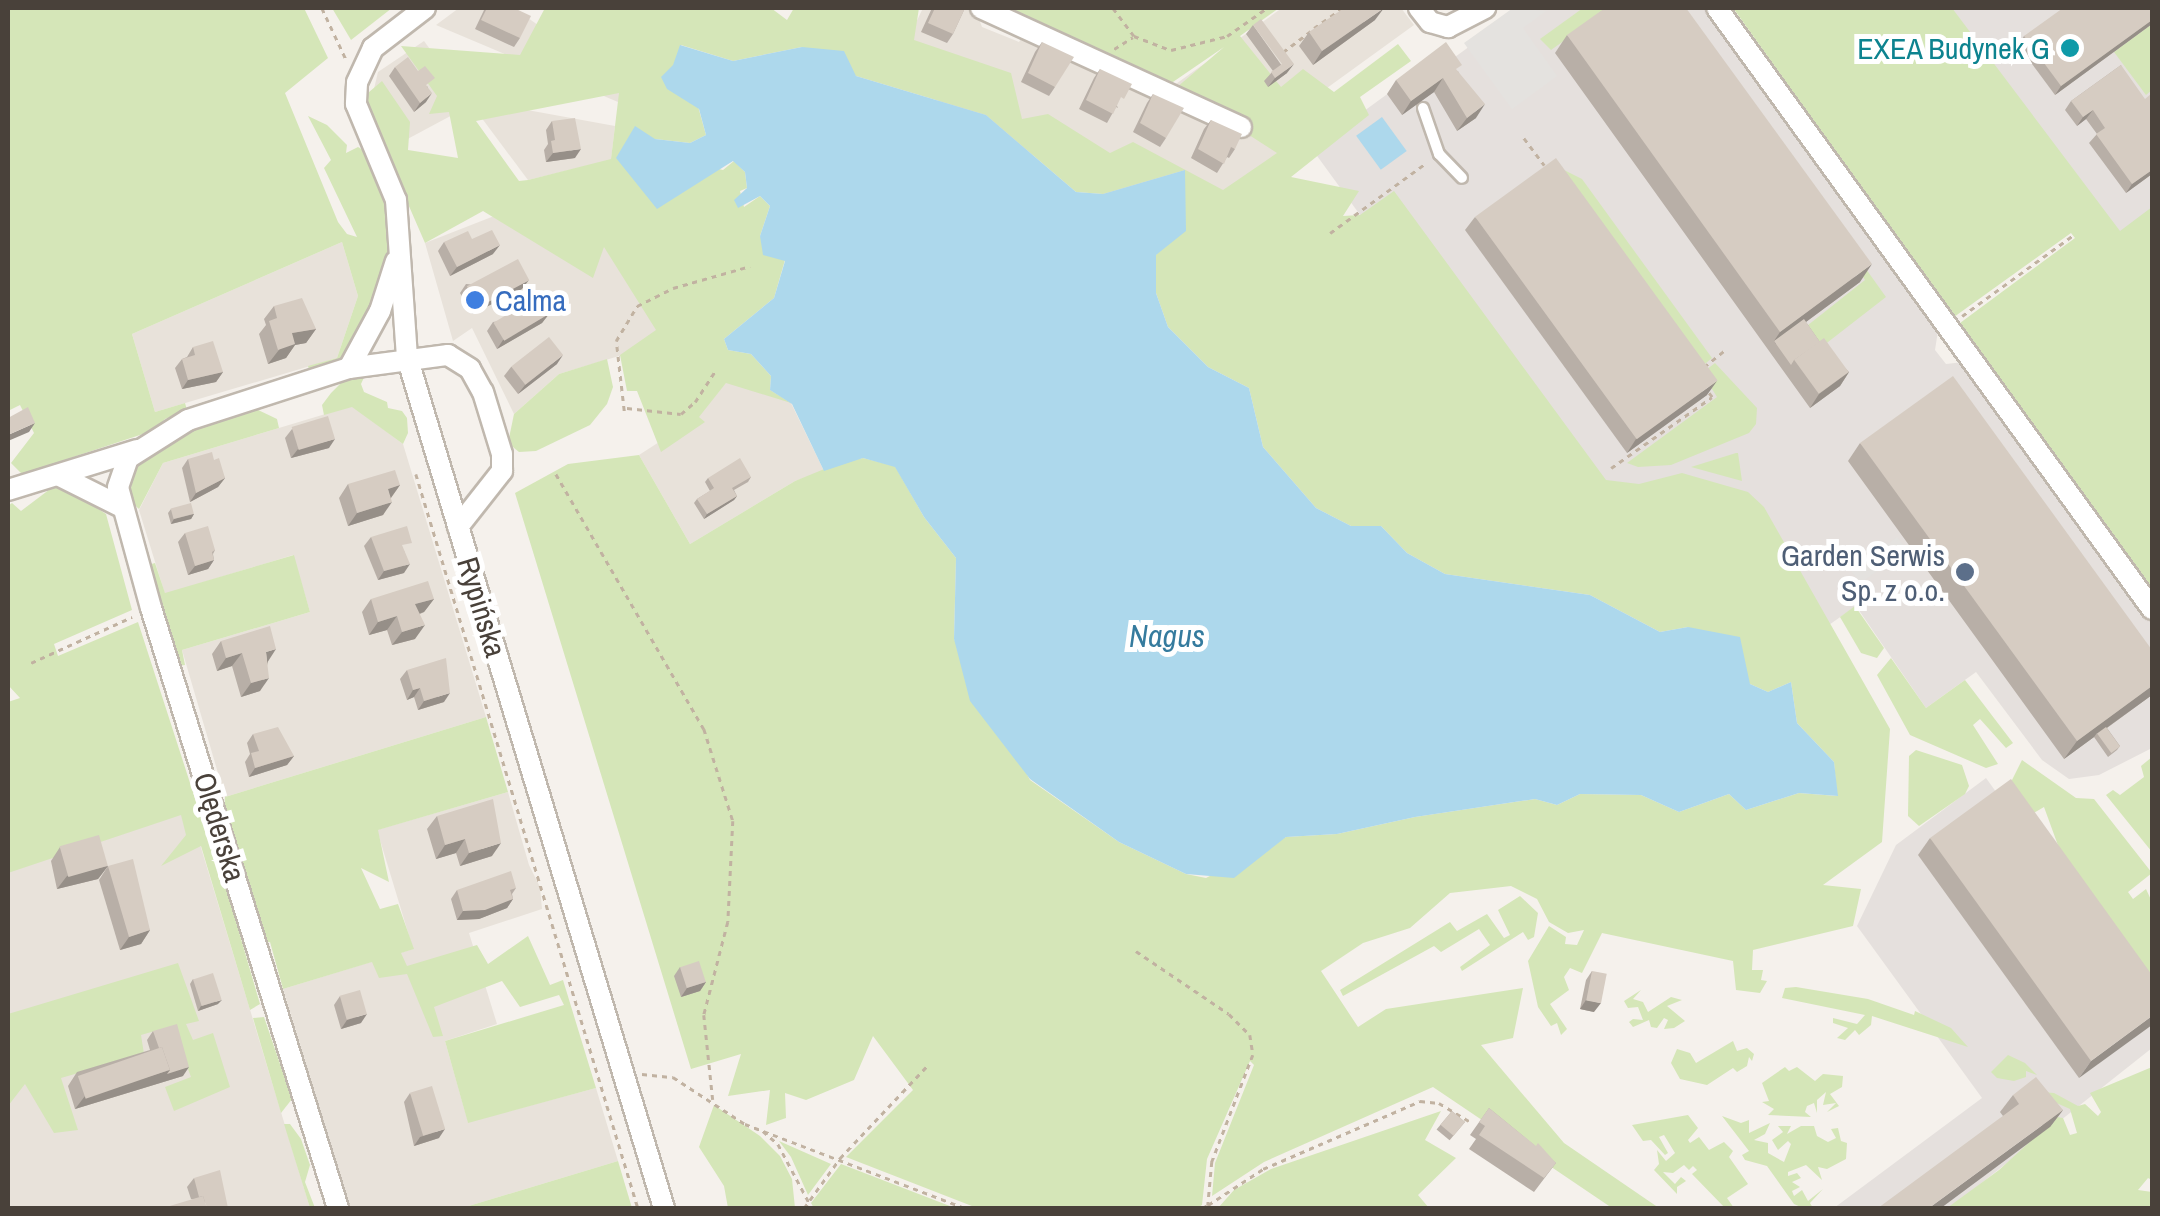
<!DOCTYPE html>
<html>
<head>
<meta charset="utf-8">
<style>
  body { margin:0 }
  #map { position:relative; width:2160px; height:1216px; overflow:hidden; background:#f5f1ec; font-family:"Archivo Narrow",sans-serif }
  div>[style] { position:absolute }
  [style*='--x'] { left:calc(var(--x)*1px); top:calc(var(--y)*1px); width:calc(var(--w)*1px); rotate:calc(var(--a)*1deg) }
  .residential>* { inset:0; background:#e8e2da }
  .industrial>* { inset:0; background:#e5e0dd }
  .green>* { inset:0; background:#d5e6b8 }
  .parking>* { inset:0; background:#e4e2df; transform-origin:0 0 }
  .water>* { inset:0; background:#add8ec; transform-origin:0 0 }
  .path>* { height:2.5px; margin-top:-1.25px; transform-origin:0; background:repeating-linear-gradient(90deg,#c1b2a1 0 5px,transparent 0 10px) }
  .roads { filter:drop-shadow(2px 0 #c0b8ae) drop-shadow(-2px 0 #c0b8ae) drop-shadow(0 2px #c0b8ae) drop-shadow(0 -2px #c0b8ae) }
  .lane>* { height:10px; margin:-5px; padding:0 5px; transform-origin:5px; border-radius:5px; background:#fff }
  .street>* { height:20px; margin:-10px; padding:0 10px; transform-origin:10px; border-radius:10px; background:#fff }
  .wall>* { inset:0; background:#b8afa7; transform-origin:0 0 }
  .shaded-wall>* { inset:0; background:#968f88 }
  .building>* { inset:0; background:#d6ccc2; transform-origin:0 0 }
  .dots>* { width:28px; height:28px; translate:-50% -50%; box-sizing:border-box; border:5px solid #fff; border-radius:50% }
  span { translate:-50% -50%; white-space:nowrap; text-align:center; line-height:1.15; -webkit-text-stroke:10px #fff; paint-order:stroke }
  .culture-label { font-size:30px; color:#0d838f }
  .right { translate:-100% -50%; text-align:right }
  .shop-label { font-size:30px; color:#366cbe }
  .left { translate:0 -50%; text-align:left }
  .service-label { font-size:30px; color:#4e5e75 }
  .street-label { font-size:30px; color:#49413a }
  .water-label { font-size:32px; color:#357b9e; font-style:italic }
  .frame { position:absolute; inset:0; border:10px solid #49413a; pointer-events:none }
</style>
</head>
<body>
<div id="map">
  <div class="residential">
    <div style="clip-path:polygon(459px 8px,514px 8px,625px 87px,618px 102px,436px 25px)"></div>
    <div style="clip-path:polygon(923px 8px,967px 8px,976px 11px,982px 27px,1019px 42px,1025px 32px,1173px 86px,1282px 8px,1401px 8px,1414px 25px,1269px 130px,1292px 160px,1186px 231px,1103px 194px,926px 94px,911px 33px)"></div>
    <div style="clip-path:polygon(424px 41px,471px 105px,387px 150px,369px 110px,378px 72px)"></div>
    <div style="clip-path:polygon(484px 102px,615px 126px,611px 160px,528px 180px,475px 109px)"></div>
    <div style="clip-path:polygon(626px 201px,670px 319px,689px 335px,559px 374px,514px 414px,472px 328px,453px 341px,425px 243px,507px 211px)"></div>
    <div style="clip-path:polygon(342px 242px,358px 296px,337px 358px,155px 412px,132px 334px)"></div>
    <div style="clip-path:polygon(737px 369px,791px 403px,824px 471px,795px 481px,690px 544px,639px 455px,698px 417px)"></div>
    <div style="clip-path:polygon(352px 406px,403px 444px,486px 717px,225px 797px,182px 650px,310px 612px,293px 555px,165px 594px,139px 510px,163px 463px)"></div>
    <div style="clip-path:polygon(508px 792px,529px 865px,540px 887px,542px 909px,469px 933px,497px 1024px,445px 1041px,468px 1122px,596px 1088px,618px 1161px,462px 1208px,350px 1208px,283px 989px,413px 949px,377px 830px)"></div>
    <div style="clip-path:polygon(189px 808px,310px 1208px,8px 1208px,8px 862px)"></div>
  </div>
  <div class="industrial">
    <div style="clip-path:polygon(1518px 8px,1705px 8px,1938px 331px,1935px 350px,1946px 364px,1964px 362px,2152px 621px,2152px 748px,2099px 775px,2069px 779px,2042px 760px,1976px 672px,1926px 708px,1856px 606px,1826px 627px,1604px 487px,1363px 219px,1312px 149px,1423px 68px,1448px 62px,1466px 49px)"></div>
    <div style="clip-path:polygon(1948px 8px,2152px 8px,2152px 293px)"></div>
    <div style="clip-path:polygon(1986px 778px,2152px 1008px,2152px 1048px,1950px 1208px,1834px 1208px,1982px 1098px,1857px 926px,1896px 845px)"></div>
  </div>
  <div class="green">
    <div style="clip-path:polygon(8px 8px,304px 8px,328px 58px,285px 93px,338px 222px,347px 234px,357px 237px,324px 168px,331px 160px,308px 116px,327px 125px,347px 145px,346px 153px,358px 147px,368px 153px,388px 191px,391px 257px,350px 354px,309px 370px,308px 366px,337px 358px,358px 296px,342px 242px,132px 334px,155px 412px,185px 403px,187px 410px,165px 419px,155px 430px,22px 474px,11px 463px,34px 433px,20px 405px,8px 411px)"></div>
    <div style="clip-path:polygon(332px 8px,392px 8px,351px 40px)"></div>
    <div style="clip-path:polygon(evenodd,545px 8px,771px 8px,787px 20px,794px 8px,919px 8px,914px 40px,1011px 73px,1022px 119px,1048px 114px,1110px 153px,1133px 142px,1223px 190px,1277px 153px,1176px 88px,1224px 47px,1170px 84px,1002px 8px,1279px 8px,1240px 36px,1281px 87px,1303px 69px,1334px 92px,1398px 44px,1411px 61px,1360px 97px,1369px 115px,1291px 177px,1359px 191px,1343px 216px,1360px 215px,1394px 191px,1606px 480px,1639px 484px,1682px 473px,1748px 492px,1764px 507px,1890px 729px,1882px 842px,1823px 885px,1861px 889px,1853px 926px,1753px 950px,1752px 970px,1763px 970px,1761px 980px,1767px 981px,1760px 993px,1736px 990px,1733px 961px,1602px 933px,1582px 973px,1570px 968px,1564px 977px,1569px 990px,1550px 1004px,1567px 1029px,1561px 1035px,1557px 1023px,1551px 1026px,1538px 1007px,1528px 961px,1549px 926px,1566px 937px,1565px 944px,1577px 945px,1584px 930px,1568px 933px,1549px 922px,1537px 899px,1511px 886px,1450px 893px,1410px 928px,1363px 943px,1321px 971px,1358px 1027px,1386px 1009px,1523px 988px,1513px 1038px,1481px 1045px,1564px 1143px,1659px 1208px,1612px 1208px,1433px 1087px,1264px 1162px,1212px 1196px,1215px 1163px,1254px 1065px,1250px 1061px,1207px 1159px,1202px 1205px,1197px 1208px,977px 1208px,846px 1157px,913px 1090px,873px 1036px,854px 1080px,806px 1100px,785px 1093px,786px 1118px,766px 1125px,770px 1090px,728px 1096px,741px 1054px,691px 1069px,515px 493px,568px 464px,639px 455px,690px 544px,795px 481px,839px 463px,863px 458px,895px 466px,924px 517px,956px 558px,954px 639px,1030px 780px,1119px 842px,1186px 874px,1206px 878px,1286px 837px,1337px 834px,1415px 817px,1535px 799px,1557px 805px,1580px 794px,1641px 795px,1679px 812px,1729px 794px,1746px 810px,1799px 793px,1837px 796px,1834px 762px,1797px 723px,1791px 682px,1768px 692px,1750px 684px,1688px 627px,1660px 632px,1590px 595px,1445px 574px,1407px 553px,1381px 526px,1351px 526px,1316px 508px,1263px 447px,1249px 388px,1208px 367px,1168px 327px,1156px 293px,1156px 255px,1185px 170px,1103px 194px,1076px 192px,986px 115px,856px 76px,802px 47px,733px 61px,681px 45px,706px 135px,690px 143px,655px 139px,626px 146px,723px 170px,734px 161px,745px 172px,747px 188px,740px 191px,744px 207px,760px 196px,770px 206px,760px 236px,774px 256px,785px 260px,774px 298px,724px 339px,728px 350px,751px 354px,771px 376px,770px 390px,791px 403px,726px 383px,699px 417px,705px 422px,661px 452px,637px 391px,627px 391px,620px 355px,656px 330px,604px 247px,593px 278px,483px 211px,425px 243px,362px 98px,382px 81px,410px 122px,408px 150px,458px 158px,449px 112px,429px 114px,437px 96px,401px 46px,520px 55px,545px 8px,619px 93px,611px 159px,528px 180px,519px 181px,476px 121px,619px 93px)"></div>
    <div style="clip-path:polygon(1583px 8px,1610px 8px,1551px 50px,1540px 39px)"></div>
    <div style="clip-path:polygon(1733px 8px,1952px 8px,2120px 231px,2152px 207px,2152px 594px,1960px 323px,2075px 238px,2071px 233px,1954px 317px)"></div>
    <div style="clip-path:polygon(2152px 24px,2152px 90px,2146px 95px,2114px 52px)"></div>
    <div style="clip-path:polygon(1558px 167px,1582px 179px,1712px 358px,1699px 369px)"></div>
    <div style="clip-path:polygon(1861px 262px,1886px 297px,1819px 349px,1803px 329px,1865px 280px,1856px 266px)"></div>
    <div style="clip-path:polygon(607px 359px,613px 387px,607px 404px,590px 425px,536px 451px,519px 452px,508px 443px,514px 414px,559px 374px)"></div>
    <div style="clip-path:polygon(1715px 363px,1757px 408px,1756px 424px,1749px 433px,1671px 465px,1638px 467px,1627px 463px,1717px 397px,1702px 373px)"></div>
    <div style="clip-path:polygon(367px 371px,361px 384px,364px 392px,387px 402px,388px 408px,402px 411px,407px 418px,408px 433px,403px 444px,352px 407px,324px 415px,322px 405px,331px 393px,346px 378px)"></div>
    <div style="clip-path:polygon(254px 408px,277px 419px,279px 428px,163px 463px,139px 509px,130px 501px,132px 476px,140px 458px,161px 442px)"></div>
    <div style="clip-path:polygon(1738px 453px,1742px 481px,1691px 467px,1736px 453px)"></div>
    <div style="clip-path:polygon(58px 483px,106px 514px,132px 610px,54px 644px,58px 656px,138px 622px,202px 820px,207px 822px,260px 1004px,250px 1010px,201px 846px,161px 866px,186px 835px,181px 815px,8px 873px,8px 702px,20px 698px,8px 685px,8px 506px,12px 503px,21px 511px)"></div>
    <div style="clip-path:polygon(294px 555px,310px 612px,182px 650px,185px 665px,177px 666px,148px 565px,155px 563px,165px 593px)"></div>
    <div style="clip-path:polygon(1855px 606px,1884px 648px,1877px 658px,1861px 653px,1840px 617px)"></div>
    <div style="clip-path:polygon(1891px 658px,1926px 708px,1965px 680px,2013px 743px,2006px 748px,1980px 719px,1973px 725px,1998px 764px,1986px 768px,1910px 735px,1877px 675px)"></div>
    <div style="clip-path:polygon(486px 717px,508px 792px,378px 830px,389px 882px,361px 868px,380px 909px,398px 904px,414px 949px,401px 953px,407px 966px,477px 945px,488px 964px,528px 936px,550px 985px,563px 980px,596px 1088px,468px 1123px,445px 1041px,564px 1005px,559px 995px,520px 1007px,502px 981px,434px 1007px,443px 1036px,433px 1037px,407px 974px,379px 978px,372px 962px,283px 989px,270px 942px,263px 943px,224px 809px,225px 797px)"></div>
    <div style="clip-path:polygon(1916px 750px,1962px 765px,1969px 786px,1965px 794px,1919px 826px,1908px 816px,1909px 756px)"></div>
    <div style="clip-path:polygon(2152px 757px,2152px 852px,2106px 795px,2113px 790px,2120px 795px,2144px 777px,2141px 766px)"></div>
    <div style="clip-path:polygon(2022px 760px,2076px 798px,2094px 799px,2152px 873px,2128px 892px,2133px 899px,2146px 889px,2152px 902px,2152px 1002px,2075px 892px,2044px 807px,2022px 820px,2006px 792px)"></div>
    <div style="clip-path:polygon(1520px 896px,1538px 913px,1534px 937px,1528px 940px,1523px 932px,1462px 971px,1460px 967px,1490px 945px,1479px 929px,1441px 952px,1434px 946px,1343px 996px,1340px 990px,1450px 922px,1457px 931px,1487px 914px,1504px 938px,1510px 935px,1498px 910px)"></div>
    <div style="clip-path:polygon(178px 963px,199px 1021px,186px 1024px,193px 1040px,213px 1033px,230px 1087px,174px 1111px,165px 1087px,191px 1077px,172px 1026px,141px 1035px,144px 1054px,61px 1078px,78px 1130px,54px 1133px,25px 1084px,8px 1106px,8px 1014px)"></div>
    <div style="clip-path:polygon(1796px 987px,1868px 999px,1914px 1015px,1915px 1011px,1951px 1028px,1968px 1047px,1872px 1016px,1871px 1025px,1859px 1035px,1855px 1030px,1845px 1040px,1837px 1038px,1848px 1028px,1833px 1023px,1833px 1018px,1857px 1024px,1865px 1015px,1782px 998px,1785px 988px)"></div>
    <div style="clip-path:polygon(1641px 990px,1633px 999px,1643px 1002px,1648px 1012px,1671px 997px,1682px 1000px,1667px 1006px,1685px 1021px,1674px 1028px,1664px 1029px,1668px 1020px,1664px 1018px,1657px 1028px,1651px 1027px,1649px 1020px,1633px 1027px,1629px 1022px,1633px 1019px,1643px 1020px,1638px 1007px,1628px 1008px,1624px 1001px)"></div>
    <div style="clip-path:polygon(264px 1017px,292px 1099px,281px 1113px,253px 1018px)"></div>
    <div style="clip-path:polygon(1733px 1041px,1737px 1051px,1747px 1048px,1754px 1054px,1752px 1061px,1749px 1057px,1747px 1066px,1737px 1072px,1733px 1068px,1707px 1085px,1680px 1079px,1671px 1063px,1677px 1049px,1690px 1053px,1696px 1063px)"></div>
    <div style="clip-path:polygon(2008px 1055px,2025px 1063px,2037px 1075px,2026px 1071px,2026px 1077px,2014px 1081px,1997px 1078px,1991px 1072px)"></div>
    <div style="clip-path:polygon(1785px 1067px,1789px 1071px,1797px 1067px,1815px 1081px,1823px 1074px,1843px 1076px,1842px 1087px,1830px 1094px,1839px 1106px,1827px 1112px,1836px 1103px,1823px 1105px,1826px 1092px,1817px 1100px,1817px 1113px,1814px 1103px,1807px 1106px,1805px 1112px,1811px 1117px,1768px 1115px,1774px 1109px,1762px 1102px,1769px 1101px,1762px 1083px)"></div>
    <div style="clip-path:polygon(2152px 1067px,2152px 1180px,2148px 1178px,2138px 1190px,2152px 1192px,2152px 1208px,1947px 1208px,1999px 1170px,2057px 1117px,2063px 1118px,2070px 1135px,2077px 1133px,2070px 1109px,2029px 1091px,2054px 1093px,2078px 1106px,2085px 1104px,2098px 1116px,2101px 1112px,2090px 1093px)"></div>
    <div style="clip-path:polygon(714px 1105px,760px 1136px,780px 1156px,792px 1179px,795px 1208px,728px 1208px,724px 1186px,699px 1147px)"></div>
    <div style="clip-path:polygon(1441px 1111px,1425px 1140px,1456px 1158px,1418px 1195px,1429px 1208px,1218px 1208px,1234px 1190px,1271px 1169px)"></div>
    <div style="clip-path:polygon(1688px 1115px,1698px 1128px,1688px 1140px,1690px 1143px,1699px 1137px,1709px 1150px,1724px 1142px,1733px 1151px,1729px 1157px,1748px 1184px,1727px 1198px,1734px 1208px,1725px 1208px,1692px 1174px,1697px 1170px,1693px 1166px,1689px 1170px,1684px 1165px,1673px 1173px,1663px 1172px,1675px 1184px,1681px 1177px,1686px 1181px,1677px 1187px,1677px 1194px,1654px 1170px,1659px 1164px,1657px 1150px,1666px 1161px,1675px 1153px,1664px 1135px,1659px 1137px,1668px 1153px,1665px 1155px,1651px 1140px,1643px 1141px,1632px 1125px)"></div>
    <div style="clip-path:polygon(1722px 1116px,1741px 1123px,1749px 1120px,1749px 1133px,1770px 1123px,1765px 1134px,1754px 1140px,1768px 1143px,1768px 1153px,1784px 1162px,1791px 1144px,1788px 1141px,1778px 1150px,1772px 1140px,1783px 1132px,1778px 1126px,1791px 1126px,1787px 1134px,1801px 1126px,1814px 1126px,1817px 1136px,1828px 1142px,1836px 1138px,1831px 1129px,1838px 1128px,1841px 1141px,1847px 1143px,1846px 1159px,1827px 1169px,1818px 1167px,1822px 1180px,1806px 1165px,1788px 1172px,1788px 1176px,1797px 1173px,1801px 1178px,1792px 1182px,1800px 1187px,1792px 1191px,1794px 1196px,1802px 1190px,1808px 1201px,1823px 1189px,1810px 1203px,1813px 1208px,1803px 1208px,1794px 1204px,1767px 1166px,1745px 1160px,1742px 1155px,1749px 1151px)"></div>
    <div style="clip-path:polygon(284px 1124px,290px 1124px,301px 1139px,310px 1165px,305px 1182px,315px 1208px,310px 1208px)"></div>
    <div style="clip-path:polygon(779px 1141px,831px 1164px,808px 1195px,791px 1157px)"></div>
    <div style="clip-path:polygon(618px 1161px,632px 1208px,462px 1208px)"></div>
    <div style="clip-path:polygon(841px 1164px,955px 1208px,956px 1208px,814px 1208px,811px 1203px)"></div>
  </div>
  <div class="parking">
    <div style="clip-path:polygon(1513px 8px,1546px 11px,1523px 28px,1557px 76px,1512px 109px,1464px 43px)"></div>
    <div style="left:1897px;top:537px;width:15px;height:57px;rotate:53deg"></div>
  </div>
  <div class="water">
    <div style="clip-path:polygon(680px 45px,733px 61px,802px 47px,844px 51px,856px 76px,986px 115px,1076px 192px,1103px 194px,1185px 170px,1186px 231px,1156px 255px,1156px 293px,1168px 327px,1208px 367px,1249px 388px,1263px 447px,1316px 508px,1351px 526px,1381px 526px,1407px 553px,1445px 574px,1590px 595px,1660px 632px,1688px 627px,1740px 637px,1750px 684px,1768px 692px,1791px 682px,1797px 723px,1834px 762px,1838px 796px,1799px 793px,1746px 810px,1729px 794px,1679px 812px,1641px 795px,1580px 794px,1557px 805px,1535px 799px,1415px 817px,1337px 834px,1286px 837px,1234px 878px,1186px 874px,1119px 842px,1030px 779px,970px 701px,954px 639px,956px 558px,924px 517px,895px 467px,863px 458px,824px 471px,792px 404px,770px 390px,771px 376px,751px 354px,728px 350px,724px 339px,774px 298px,785px 261px,763px 255px,760px 236px,770px 206px,760px 196px,738px 208px,734px 200px,747px 188px,745px 172px,733px 161px,657px 209px,616px 158px,635px 126px,655px 139px,690px 143px,706px 135px,699px 109px,667px 89px,661px 77px,673px 65px)"></div>
    <div style="left:1382px;top:117px;width:42px;height:32px;rotate:54deg"></div>
  </div>
  <div class="path">
    <div style="--x:322;--y:8;--w:56;--a:64.8"></div>
    <div style="--x:1113;--y:8;--w:35;--a:53"></div>
    <div style="--x:1134;--y:36;--w:40;--a:21"></div>
    <div style="--x:1171;--y:50;--w:58;--a:-14"></div>
    <div style="--x:1227;--y:36;--w:49;--a:-35"></div>
    <div style="--x:1314;--y:28;--w:33;--a:-35"></div>
    <div style="--x:1114;--y:49;--w:22;--a:-32"></div>
    <div style="--x:1283;--y:52;--w:39;--a:-37"></div>
    <div style="--x:1524;--y:138;--w:34;--a:53"></div>
    <div style="--x:1330;--y:233;--w:119;--a:-36.1"></div>
    <div style="--x:1962;--y:316;--w:136;--a:-36"></div>
    <div style="--x:1704;--y:367;--w:28;--a:-39"></div>
    <div style="--x:627;--y:408;--w:54;--a:6.3"></div>
    <div style="--x:681;--y:414;--w:18;--a:-41"></div>
    <div style="--x:695;--y:402;--w:37;--a:-57"></div>
    <div style="--x:624;--y:411;--w:70;--a:-96.5"></div>
    <div style="--x:616;--y:341;--w:41;--a:-59"></div>
    <div style="--x:637;--y:306;--w:40;--a:-26.6"></div>
    <div style="--x:673;--y:288;--w:80;--a:-15.9"></div>
    <div style="--x:1611;--y:468;--w:123;--a:-35.1"></div>
    <div style="--x:1712;--y:397;--w:6;--a:-129"></div>
    <div style="--x:416;--y:474;--w:767;--a:73.17"></div>
    <div style="--x:556;--y:474;--w:295;--a:59.9"></div>
    <div style="--x:704;--y:729;--w:96;--a:72.5"></div>
    <div style="--x:733;--y:821;--w:101;--a:92.8"></div>
    <div style="--x:728;--y:922;--w:96;--a:104.5"></div>
    <div style="--x:704;--y:1015;--w:85;--a:84"></div>
    <div style="--x:31;--y:663;--w:111;--a:-24.5"></div>
    <div style="--x:1136;--y:951;--w:112;--a:34.1"></div>
    <div style="--x:1229;--y:1014;--w:30;--a:45"></div>
    <div style="--x:1250;--y:1035;--w:20;--a:81"></div>
    <div style="--x:1253;--y:1055;--w:115;--a:111"></div>
    <div style="--x:1212;--y:1162;--w:43;--a:95.3"></div>
    <div style="--x:1208;--y:1205;--w:66;--a:-33.2"></div>
    <div style="--x:1263;--y:1169;--w:171;--a:-23.4"></div>
    <div style="--x:1420;--y:1101;--w:19;--a:6"></div>
    <div style="--x:1439;--y:1103;--w:35;--a:31"></div>
    <div style="--x:642;--y:1074;--w:31;--a:6"></div>
    <div style="--x:673;--y:1077;--w:86;--a:33.1"></div>
    <div style="--x:745;--y:1124;--w:235;--a:20.9"></div>
    <div style="--x:763;--y:1131;--w:20;--a:41"></div>
    <div style="--x:778;--y:1144;--w:72;--a:62"></div>
    <div style="--x:804;--y:1208;--w:62;--a:-54.2"></div>
    <div style="--x:840;--y:1158;--w:127;--a:-46.6"></div>
    <div style="--x:1202;--y:1208;--w:7;--a:-27"></div>
    <div style="--x:1208;--y:1205;--w:3;--a:90"></div>
  </div>
  <div class="roads">
    <div class="lane">
      <div style="--x:1423;--y:108;--w:49;--a:70.8"></div>
      <div style="--x:1439;--y:154;--w:33;--a:46"></div>
    </div>
    <div class="street">
      <div style="--x:425;--y:8;--w:66;--a:142.4"></div>
      <div style="--x:373;--y:48;--w:38;--a:115"></div>
      <div style="--x:357;--y:83;--w:21;--a:93"></div>
      <div style="--x:356;--y:104;--w:104;--a:67.4"></div>
      <div style="--x:396;--y:200;--w:157;--a:86"></div>
      <div style="--x:407;--y:357;--w:889;--a:73.2"></div>
      <div style="--x:981;--y:8;--w:286;--a:24.6"></div>
      <div style="--x:1419;--y:8;--w:18;--a:52"></div>
      <div style="--x:1430;--y:22;--w:19;--a:16"></div>
      <div style="--x:1448;--y:27;--w:42;--a:-27.2"></div>
      <div style="--x:1717;--y:8;--w:742;--a:54.1"></div>
      <div style="--x:349;--y:368;--w:65;--a:-61.5"></div>
      <div style="--x:380;--y:311;--w:52;--a:-72.3"></div>
      <div style="--x:58;--y:475;--w:72;--a:26.6"></div>
      <div style="--x:8;--y:490;--w:135;--a:-17.2"></div>
      <div style="--x:338;--y:1208;--w:628;--a:-107.31"></div>
      <div style="--x:151;--y:608;--w:125;--a:-105.3"></div>
      <div style="--x:118;--y:487;--w:31;--a:-71"></div>
      <div style="--x:128;--y:458;--w:71;--a:-32.3"></div>
      <div style="--x:188;--y:420;--w:169;--a:-17.9"></div>
      <div style="--x:349;--y:368;--w:100;--a:-7.5"></div>
      <div style="--x:448;--y:355;--w:26;--a:32"></div>
      <div style="--x:470;--y:369;--w:26;--a:61"></div>
      <div style="--x:483;--y:392;--w:65;--a:73"></div>
      <div style="--x:502;--y:454;--w:17;--a:90"></div>
      <div style="--x:502;--y:471;--w:71;--a:128.2"></div>
    </div>
  </div>
  <div class="wall">
    <div style="clip-path:polygon(485px 8px,514px 8px,520px 38px,514px 47px,475px 29px)"></div>
    <div style="clip-path:polygon(932px 8px,965px 8px,953px 34px,947px 43px,921px 32px)"></div>
    <div style="clip-path:polygon(2152px 8px,2152px 24px,2055px 95px,2018px 45px,2024px 36px)"></div>
    <div style="clip-path:polygon(1375px 20px,1313px 65px,1299px 46px,1309px 32px)"></div>
    <div style="clip-path:polygon(1253px 25px,1287px 73px,1268px 87px,1264px 81px,1273px 71px,1246px 34px)"></div>
    <div style="clip-path:polygon(1567px 35px,1860px 282px,1806px 322px,1820px 342px,1849px 372px,1840px 386px,1810px 408px,1555px 53px)"></div>
    <div style="clip-path:polygon(1042px 42px,1055px 87px,1049px 96px,1021px 82px,1035px 52px)"></div>
    <div style="clip-path:polygon(2121px 65px,2152px 174px,2126px 193px,2089px 143px,2097px 134px,2086px 119px,2077px 126px,2065px 110px,2071px 101px)"></div>
    <div style="clip-path:polygon(395px 67px,428px 87px,426px 102px,414px 112px,389px 76px)"></div>
    <div style="clip-path:polygon(1100px 69px,1118px 108px,1116px 107px,1107px 123px,1079px 109px,1094px 78px)"></div>
    <div style="clip-path:polygon(1458px 71px,1476px 118px,1457px 131px,1434px 92px,1402px 115px,1387px 94px,1396px 80px)"></div>
    <div style="clip-path:polygon(1153px 94px,1166px 138px,1160px 147px,1133px 132px,1147px 103px)"></div>
    <div style="clip-path:polygon(1211px 120px,1235px 149px,1229px 158px,1227px 157px,1217px 173px,1191px 158px,1204px 129px)"></div>
    <div style="clip-path:polygon(552px 121px,575px 158px,546px 162px,544px 150px,548px 144px,546px 130px)"></div>
    <div style="clip-path:polygon(1475px 217px,1707px 395px,1627px 453px,1465px 230px)"></div>
    <div style="clip-path:polygon(472px 239px,493px 254px,450px 276px,438px 251px,444px 242px)"></div>
    <div style="clip-path:polygon(466px 284px,522px 289px,472px 314px,460px 293px)"></div>
    <div style="clip-path:polygon(274px 306px,316px 329px,306px 343px,295px 345px,286px 358px,268px 364px,259px 334px,266px 325px,264px 319px)"></div>
    <div style="clip-path:polygon(549px 314px,542px 323px,497px 349px,487px 331px,493px 322px)"></div>
    <div style="clip-path:polygon(193px 347px,223px 372px,216px 382px,182px 389px,175px 368px,182px 359px,187px 357px)"></div>
    <div style="clip-path:polygon(557px 364px,518px 394px,504px 376px,511px 367px)"></div>
    <div style="clip-path:polygon(292px 429px,329px 448px,291px 458px,285px 438px)"></div>
    <div style="clip-path:polygon(1860px 443px,2152px 650px,2152px 695px,2107px 728px,2120px 746px,2117px 750px,2108px 757px,2094px 737px,2064px 759px,1848px 461px)"></div>
    <div style="clip-path:polygon(188px 459px,214px 460px,225px 478px,218px 487px,190px 502px,182px 468px)"></div>
    <div style="clip-path:polygon(751px 477px,748px 482px,734px 490px,737px 496px,734px 500px,704px 519px,694px 503px,697px 499px,710px 491px,705px 482px,708px 478px)"></div>
    <div style="clip-path:polygon(348px 484px,400px 485px,391px 498px,383px 515px,348px 526px,339px 498px)"></div>
    <div style="clip-path:polygon(171px 509px,194px 514px,191px 519px,171px 524px,168px 513px)"></div>
    <div style="clip-path:polygon(185px 533px,215px 550px,213px 554px,214px 560px,208px 569px,188px 575px,178px 542px)"></div>
    <div style="clip-path:polygon(371px 537px,405px 552px,404px 573px,378px 580px,364px 546px)"></div>
    <div style="clip-path:polygon(371px 599px,434px 599px,424px 612px,420px 614px,415px 639px,392px 645px,387px 630px,369px 635px,362px 612px)"></div>
    <div style="clip-path:polygon(221px 641px,268px 662px,260px 691px,241px 697px,232px 666px,217px 671px,212px 654px)"></div>
    <div style="clip-path:polygon(407px 670px,444px 702px,418px 710px,414px 697px,407px 700px,400px 679px)"></div>
    <div style="clip-path:polygon(253px 734px,294px 756px,287px 765px,249px 777px,245px 762px,250px 754px,247px 743px)"></div>
    <div style="clip-path:polygon(437px 816px,492px 856px,460px 866px,456px 853px,436px 859px,427px 829px)"></div>
    <div style="clip-path:polygon(1930px 838px,2152px 975px,2079px 1078px,1918px 855px)"></div>
    <div style="clip-path:polygon(60px 847px,108px 866px,98px 879px,57px 889px,51px 861px)"></div>
    <div style="clip-path:polygon(108px 866px,150px 930px,141px 944px,120px 950px,99px 880px)"></div>
    <div style="clip-path:polygon(516px 888px,512px 894px,513px 899px,507px 908px,479px 919px,457px 920px,451px 899px,457px 890px)"></div>
    <div style="clip-path:polygon(680px 967px,706px 982px,700px 991px,681px 997px,674px 976px)"></div>
    <div style="clip-path:polygon(1592px 971px,1594px 1012px,1580px 1009px,1586px 980px)"></div>
    <div style="clip-path:polygon(193px 979px,218px 1004px,198px 1011px,190px 984px)"></div>
    <div style="clip-path:polygon(340px 996px,361px 1023px,341px 1029px,334px 1005px)"></div>
    <div style="clip-path:polygon(153px 1031px,183px 1076px,75px 1109px,68px 1086px,77px 1072px,150px 1050px,147px 1040px)"></div>
    <div style="clip-path:polygon(410px 1093px,439px 1138px,414px 1146px,404px 1102px)"></div>
    <div style="clip-path:polygon(2013px 1095px,2063px 1110px,2050px 1127px,2003px 1116px,2000px 1112px)"></div>
    <div style="clip-path:polygon(1489px 1108px,1556px 1163px,1534px 1192px,1469px 1149px,1476px 1139px,1470px 1135px)"></div>
    <div style="left:1452px;top:1111px;width:17px;height:24px;rotate:40deg"></div>
    <div style="clip-path:polygon(194px 1178px,228px 1208px,191px 1199px,187px 1187px)"></div>
  </div>
  <div class="shaded-wall">
    <div style="clip-path:polygon(1384px 8px,1375px 20px,1313px 65px,1322px 51px)"></div>
    <div style="clip-path:polygon(2152px 20px,2152px 24px,2055px 95px,2061px 86px)"></div>
    <div style="clip-path:polygon(1294px 64px,1287px 73px,1268px 87px,1275px 78px)"></div>
    <div style="clip-path:polygon(1443px 78px,1434px 92px,1402px 115px,1411px 101px)"></div>
    <div style="clip-path:polygon(432px 93px,426px 102px,414px 112px,420px 103px)"></div>
    <div style="clip-path:polygon(1485px 104px,1476px 118px,1457px 131px,1467px 118px)"></div>
    <div style="clip-path:polygon(2093px 110px,2086px 119px,2077px 126px,2083px 117px)"></div>
    <div style="clip-path:polygon(581px 149px,575px 158px,546px 162px,553px 153px)"></div>
    <div style="clip-path:polygon(2152px 170px,2152px 174px,2126px 193px,2132px 184px)"></div>
    <div style="clip-path:polygon(500px 245px,493px 254px,450px 276px,457px 267px)"></div>
    <div style="clip-path:polygon(1872px 264px,1860px 282px,1776px 344px,1774px 341px,1780px 332px)"></div>
    <div style="clip-path:polygon(529px 280px,522px 289px,472px 314px,478px 305px)"></div>
    <div style="clip-path:polygon(549px 314px,542px 323px,497px 349px,503px 340px)"></div>
    <div style="clip-path:polygon(316px 329px,306px 343px,295px 345px,286px 358px,268px 364px,292px 333px)"></div>
    <div style="clip-path:polygon(563px 355px,557px 364px,518px 394px,525px 385px)"></div>
    <div style="clip-path:polygon(223px 372px,216px 382px,182px 389px,188px 380px)"></div>
    <div style="clip-path:polygon(1849px 372px,1840px 386px,1810px 408px,1819px 394px)"></div>
    <div style="clip-path:polygon(1717px 381px,1707px 395px,1627px 453px,1636px 439px)"></div>
    <div style="clip-path:polygon(35px 423px,29px 432px,8px 441px,8px 435px)"></div>
    <div style="clip-path:polygon(335px 439px,329px 448px,291px 458px,298px 449px)"></div>
    <div style="clip-path:polygon(225px 478px,218px 487px,190px 502px,196px 493px)"></div>
    <div style="clip-path:polygon(400px 485px,390px 499px,388px 489px)"></div>
    <div style="clip-path:polygon(737px 496px,734px 500px,704px 519px,707px 514px)"></div>
    <div style="clip-path:polygon(392px 502px,383px 515px,348px 526px,357px 513px)"></div>
    <div style="clip-path:polygon(194px 514px,191px 519px,171px 524px,174px 519px)"></div>
    <div style="clip-path:polygon(214px 560px,208px 569px,188px 575px,195px 566px)"></div>
    <div style="clip-path:polygon(410px 564px,404px 573px,378px 580px,384px 571px)"></div>
    <div style="clip-path:polygon(434px 599px,424px 612px,406px 618px,415px 604px)"></div>
    <div style="clip-path:polygon(397px 616px,387px 630px,369px 635px,378px 622px)"></div>
    <div style="clip-path:polygon(425px 625px,415px 639px,392px 645px,402px 632px)"></div>
    <div style="clip-path:polygon(276px 649px,267px 663px,266px 652px)"></div>
    <div style="clip-path:polygon(242px 653px,232px 666px,217px 671px,226px 658px)"></div>
    <div style="clip-path:polygon(269px 678px,260px 691px,241px 697px,251px 683px)"></div>
    <div style="clip-path:polygon(2152px 686px,2152px 695px,2098px 734px,2097px 733px,2094px 737px,2064px 759px,2077px 741px)"></div>
    <div style="clip-path:polygon(420px 688px,414px 697px,407px 700px,413px 690px)"></div>
    <div style="clip-path:polygon(450px 693px,444px 702px,418px 710px,424px 701px)"></div>
    <div style="clip-path:polygon(294px 756px,287px 765px,249px 777px,255px 768px)"></div>
    <div style="clip-path:polygon(465px 839px,456px 853px,436px 859px,445px 845px)"></div>
    <div style="clip-path:polygon(501px 843px,492px 856px,460px 866px,469px 853px)"></div>
    <div style="clip-path:polygon(108px 866px,98px 879px,57px 889px,67px 876px)"></div>
    <div style="clip-path:polygon(513px 899px,507px 908px,479px 919px,457px 920px,463px 911px)"></div>
    <div style="clip-path:polygon(150px 930px,141px 944px,120px 950px,129px 937px)"></div>
    <div style="clip-path:polygon(706px 982px,700px 991px,681px 997px,687px 988px)"></div>
    <div style="clip-path:polygon(222px 1000px,218px 1004px,198px 1011px,201px 1006px)"></div>
    <div style="clip-path:polygon(1586px 1000px,1601px 1003px,1594px 1012px,1580px 1009px)"></div>
    <div style="clip-path:polygon(367px 1014px,361px 1023px,341px 1029px,347px 1020px)"></div>
    <div style="clip-path:polygon(2152px 1016px,2152px 1025px,2079px 1078px,2091px 1061px)"></div>
    <div style="clip-path:polygon(189px 1067px,183px 1076px,75px 1109px,85px 1096px,170px 1070px)"></div>
    <div style="clip-path:polygon(2063px 1110px,2050px 1127px,1941px 1208px,1929px 1208px)"></div>
    <div style="clip-path:polygon(445px 1129px,439px 1138px,414px 1146px,420px 1137px)"></div>
  </div>
  <div class="building">
    <div style="clip-path:polygon(487px 8px,514px 8px,531px 16px,520px 38px,481px 20px)"></div>
    <div style="clip-path:polygon(935px 8px,965px 8px,953px 34px,928px 23px)"></div>
    <div style="clip-path:polygon(1344px 8px,1384px 8px,1322px 51px,1309px 32px)"></div>
    <div style="clip-path:polygon(1605px 8px,1686px 8px,1872px 264px,1780px 332px,1567px 35px)"></div>
    <div style="clip-path:polygon(2063px 8px,2152px 8px,2152px 20px,2061px 86px,2024px 36px)"></div>
    <div style="clip-path:polygon(1261px 19px,1294px 64px,1275px 78px,1271px 72px,1282px 64px,1253px 25px)"></div>
    <div style="clip-path:polygon(1042px 42px,1074px 57px,1055px 87px,1028px 73px)"></div>
    <div style="clip-path:polygon(1446px 42px,1462px 65px,1456px 69px,1485px 104px,1467px 118px,1443px 78px,1411px 101px,1396px 80px)"></div>
    <div style="clip-path:polygon(408px 57px,418px 71px,425px 66px,435px 78px,426px 85px,432px 93px,420px 103px,395px 67px)"></div>
    <div style="clip-path:polygon(2121px 65px,2145px 99px,2152px 93px,2152px 170px,2132px 184px,2096px 134px,2105px 128px,2093px 110px,2083px 117px,2071px 101px)"></div>
    <div style="clip-path:polygon(1100px 69px,1132px 84px,1124px 99px,1121px 97px,1113px 114px,1086px 100px)"></div>
    <div style="clip-path:polygon(1153px 94px,1184px 108px,1166px 138px,1140px 123px)"></div>
    <div style="clip-path:polygon(575px 118px,581px 149px,553px 153px,551px 141px,555px 140px,552px 121px)"></div>
    <div style="clip-path:polygon(1211px 120px,1242px 134px,1235px 149px,1231px 147px,1224px 164px,1198px 149px)"></div>
    <div style="left:1556px;top:158px;width:275px;height:100px;rotate:54deg"></div>
    <div style="clip-path:polygon(492px 230px,500px 245px,457px 267px,444px 242px,468px 231px,472px 239px)"></div>
    <div style="left:518px;top:259px;width:24px;height:58px;rotate:62deg"></div>
    <div style="left:538px;top:296px;width:21px;height:52px;rotate:59deg"></div>
    <div style="clip-path:polygon(302px 298px,316px 329px,292px 333px,295px 344px,278px 350px,269px 321px,277px 318px,274px 306px)"></div>
    <div style="clip-path:polygon(1804px 319px,1820px 342px,1794px 360px,1791px 365px,1774px 341px)"></div>
    <div style="left:549px;top:337px;width:23px;height:48px;rotate:52deg"></div>
    <div style="left:1824px;top:338px;width:42px;height:37px;rotate:54deg"></div>
    <div style="clip-path:polygon(213px 341px,223px 372px,188px 380px,182px 359px,195px 355px,193px 347px)"></div>
    <div style="clip-path:polygon(1953px 376px,2152px 650px,2152px 686px,2077px 741px,1860px 443px)"></div>
    <div style="clip-path:polygon(28px 407px,35px 423px,8px 435px,8px 418px)"></div>
    <div style="left:328px;top:416px;width:24px;height:38px;rotate:73deg"></div>
    <div style="clip-path:polygon(212px 452px,214px 460px,219px 458px,225px 478px,196px 493px,188px 459px)"></div>
    <div style="clip-path:polygon(740px 458px,751px 477px,732px 488px,737px 496px,707px 514px,697px 499px,714px 488px,708px 478px)"></div>
    <div style="clip-path:polygon(395px 470px,400px 485px,388px 489px,392px 502px,357px 513px,348px 484px)"></div>
    <div style="left:191px;top:503px;width:11px;height:21px;rotate:75deg"></div>
    <div style="clip-path:polygon(208px 526px,215px 550px,212px 552px,214px 560px,195px 566px,185px 533px)"></div>
    <div style="clip-path:polygon(407px 526px,412px 543px,402px 545px,410px 564px,384px 571px,371px 537px)"></div>
    <div style="clip-path:polygon(428px 581px,434px 599px,415px 604px,425px 625px,402px 632px,397px 616px,378px 622px,371px 599px)"></div>
    <div style="clip-path:polygon(270px 626px,276px 649px,266px 652px,269px 678px,251px 683px,242px 653px,226px 658px,221px 641px)"></div>
    <div style="clip-path:polygon(446px 658px,450px 693px,424px 701px,420px 688px,413px 690px,407px 670px)"></div>
    <div style="clip-path:polygon(278px 727px,294px 756px,255px 768px,251px 753px,259px 751px,253px 734px)"></div>
    <div style="left:2106px;top:727px;width:24px;height:11px;rotate:54deg"></div>
    <div style="clip-path:polygon(2011px 779px,2152px 975px,2152px 1016px,2091px 1061px,1930px 838px)"></div>
    <div style="clip-path:polygon(493px 799px,501px 843px,469px 853px,465px 839px,445px 845px,437px 816px)"></div>
    <div style="left:99px;top:835px;width:32px;height:41px;rotate:74deg"></div>
    <div style="clip-path:polygon(133px 859px,150px 930px,129px 937px,108px 866px)"></div>
    <div style="clip-path:polygon(511px 871px,516px 888px,510px 890px,513px 899px,485px 910px,463px 911px,457px 890px)"></div>
    <div style="left:699px;top:961px;width:22px;height:20px;rotate:72deg"></div>
    <div style="left:1592px;top:971px;width:15px;height:30px;rotate:11deg"></div>
    <div style="left:213px;top:973px;width:28px;height:21px;rotate:72deg"></div>
    <div style="left:360px;top:990px;width:25px;height:21px;rotate:74deg"></div>
    <div style="clip-path:polygon(177px 1024px,189px 1067px,167px 1074px,170px 1070px,162px 1047px,159px 1048px,153px 1031px)"></div>
    <div style="left:162px;top:1047px;width:24px;height:89px;rotate:71deg"></div>
    <div style="clip-path:polygon(2036px 1077px,2063px 1110px,1929px 1208px,1878px 1208px,2019px 1104px,2013px 1095px)"></div>
    <div style="left:432px;top:1086px;width:45px;height:23px;rotate:73deg"></div>
    <div style="clip-path:polygon(1489px 1108px,1536px 1146px,1538px 1143px,1556px 1163px,1544px 1178px,1479px 1135px,1485px 1126px,1479px 1122px)"></div>
    <div style="left:1452px;top:1111px;width:17px;height:18px;rotate:40deg"></div>
    <div style="clip-path:polygon(220px 1170px,228px 1208px,207px 1208px,203px 1196px,199px 1197px,194px 1178px)"></div>
    <div style="clip-path:polygon(203px 1196px,207px 1208px,163px 1208px)"></div>
  </div>
  <div class="dots">
    <div style="left:2070px;top:48px;background:#0f9aa8"></div>
    <div style="left:475px;top:300px;background:#3f7fe0"></div>
    <div style="left:1965px;top:572px;background:#5c6f8a"></div>
  </div>
  <div class="culture-label">
    <span class="right" style="left:2050px;top:48px">EXEA Budynek G</span>
  </div>
  <div class="shop-label">
    <span class="left" style="left:495px;top:300px">Calma</span>
  </div>
  <div class="service-label">
    <span class="right" style="left:1945px;top:572px">Garden Serwis<br>Sp. z o.o.</span>
  </div>
  <div class="street-label">
    <span style="left:482px;top:607px;rotate:73deg">Rypińska</span>
    <span style="left:220px;top:827px;rotate:73deg">Olęderska</span>
  </div>
  <div class="water-label">
    <span style="left:1167px;top:636px">Nagus</span>
  </div>
  <div class="frame"></div>
</div>
</body>
</html>
